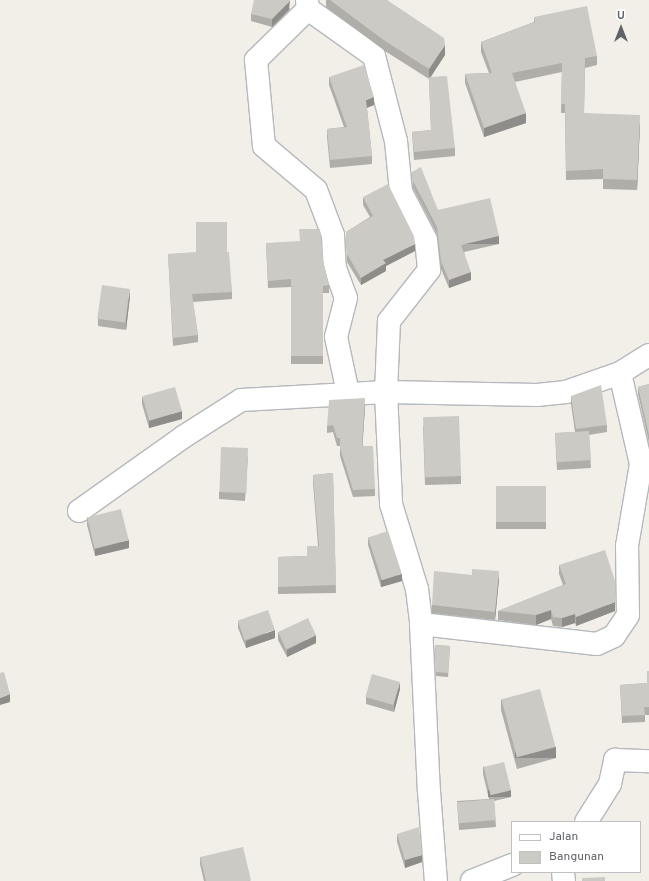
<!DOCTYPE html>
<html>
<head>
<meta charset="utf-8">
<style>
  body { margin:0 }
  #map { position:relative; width:649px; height:881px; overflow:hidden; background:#f1efe8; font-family:Overpass,sans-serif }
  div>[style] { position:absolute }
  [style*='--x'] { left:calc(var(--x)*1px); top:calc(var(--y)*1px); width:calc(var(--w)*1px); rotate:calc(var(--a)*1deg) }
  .roads { filter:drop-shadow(1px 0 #b5b8bc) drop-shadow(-1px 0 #b5b8bc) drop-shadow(0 1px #b5b8bc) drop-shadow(0 -1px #b5b8bc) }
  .street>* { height:22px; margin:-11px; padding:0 11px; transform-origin:11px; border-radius:11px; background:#fff }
  .wall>* { inset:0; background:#afaea9; transform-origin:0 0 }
  .shaded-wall>* { inset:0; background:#8f8d8a; transform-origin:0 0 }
  .building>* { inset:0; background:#cccac5; transform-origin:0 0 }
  span { translate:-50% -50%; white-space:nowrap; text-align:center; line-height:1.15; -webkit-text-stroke:3px #fff; paint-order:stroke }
  .legend { position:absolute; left:511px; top:821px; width:130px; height:52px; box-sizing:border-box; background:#fff; border:1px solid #bfc1c3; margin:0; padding:5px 7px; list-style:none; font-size:12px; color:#5f6368 }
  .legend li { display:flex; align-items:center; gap:8px; height:20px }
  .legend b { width:20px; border:1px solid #bfc1c3 }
  .north { position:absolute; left:601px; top:8px; width:40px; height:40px; -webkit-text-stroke:3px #fff; paint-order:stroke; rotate:0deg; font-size:11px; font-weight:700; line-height:16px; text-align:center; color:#5f6368 }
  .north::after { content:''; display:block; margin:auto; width:14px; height:18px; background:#5f6368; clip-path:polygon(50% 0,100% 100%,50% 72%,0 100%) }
</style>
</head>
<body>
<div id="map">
  <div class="roads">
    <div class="street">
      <div style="--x:307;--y:0;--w:9;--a:84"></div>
      <div style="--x:308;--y:9;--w:81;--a:35.5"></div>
      <div style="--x:374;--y:56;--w:88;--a:75.5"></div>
      <div style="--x:396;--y:141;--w:51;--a:84.4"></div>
      <div style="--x:401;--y:192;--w:54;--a:62.5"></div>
      <div style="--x:426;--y:240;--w:30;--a:84"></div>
      <div style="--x:429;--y:270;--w:65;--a:128.1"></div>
      <div style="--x:389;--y:321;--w:71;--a:92.4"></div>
      <div style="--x:386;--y:392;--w:112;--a:87.4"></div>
      <div style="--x:391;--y:504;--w:89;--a:73"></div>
      <div style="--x:417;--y:589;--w:35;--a:83"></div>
      <div style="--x:421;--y:624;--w:177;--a:6.5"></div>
      <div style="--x:597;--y:644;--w:19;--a:-25"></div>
      <div style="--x:614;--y:636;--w:25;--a:-56"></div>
      <div style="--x:628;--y:615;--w:69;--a:-90.8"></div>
      <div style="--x:627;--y:546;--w:83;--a:-80.3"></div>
      <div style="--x:641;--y:464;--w:93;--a:-103"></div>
      <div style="--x:308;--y:9;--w:73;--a:135.6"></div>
      <div style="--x:256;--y:60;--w:86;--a:84.7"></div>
      <div style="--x:264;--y:146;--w:68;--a:40.2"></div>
      <div style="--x:316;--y:190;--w:48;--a:69.3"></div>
      <div style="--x:333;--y:235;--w:33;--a:87"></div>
      <div style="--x:335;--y:268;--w:32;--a:70"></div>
      <div style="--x:346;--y:298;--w:40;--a:104.4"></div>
      <div style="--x:336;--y:337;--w:57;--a:77.9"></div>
      <div style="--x:79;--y:511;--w:128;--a:-35.4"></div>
      <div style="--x:183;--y:437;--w:69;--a:-32.5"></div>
      <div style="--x:241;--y:400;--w:145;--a:-3.2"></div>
      <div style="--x:386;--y:392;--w:151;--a:1.1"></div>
      <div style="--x:537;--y:395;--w:29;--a:-6"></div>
      <div style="--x:566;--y:392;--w:57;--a:-19.4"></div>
      <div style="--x:620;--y:373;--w:34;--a:-32"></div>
      <div style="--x:421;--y:624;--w:167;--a:87.3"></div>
      <div style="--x:429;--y:791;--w:90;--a:85.6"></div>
      <div style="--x:586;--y:822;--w:45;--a:-57.7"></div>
      <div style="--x:610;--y:784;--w:25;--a:-78"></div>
      <div style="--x:615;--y:760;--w:34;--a:2"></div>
      <div style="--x:563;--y:872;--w:9;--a:84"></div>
      <div style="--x:472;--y:881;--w:43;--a:-21.8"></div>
    </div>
  </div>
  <div class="wall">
    <div style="clip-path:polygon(326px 0,387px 0,445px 55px,431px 77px,455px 148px,455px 156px,414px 160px,412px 132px,431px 130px,429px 79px,385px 51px,326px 7px)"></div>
    <div style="clip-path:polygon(290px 8px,289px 10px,272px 27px,251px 21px,251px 14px)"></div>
    <div style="clip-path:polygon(534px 17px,597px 56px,597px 65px,585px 68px,584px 113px,640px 124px,637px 190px,603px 189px,603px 179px,566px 180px,565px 113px,561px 113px,562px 72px,515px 82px,526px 123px,484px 137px,465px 83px,465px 74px,489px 73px,481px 52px,481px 42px,534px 22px)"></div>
    <div style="clip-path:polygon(329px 77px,374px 105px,367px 108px,372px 156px,372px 164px,330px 168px,327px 137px,327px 129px,344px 127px,329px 85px)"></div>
    <div style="clip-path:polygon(412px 172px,438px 210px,499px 244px,464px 252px,471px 280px,449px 288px,441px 269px,437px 234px,413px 188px)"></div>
    <div style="clip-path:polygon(363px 197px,415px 251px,386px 266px,386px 271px,361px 285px,347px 262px,346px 232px,370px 217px,363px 205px)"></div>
    <div style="clip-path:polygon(266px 243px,323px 261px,329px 285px,329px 293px,323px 293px,323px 364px,291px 364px,291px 287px,268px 288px)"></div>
    <div style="clip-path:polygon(227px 252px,232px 292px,232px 299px,193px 302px,198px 335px,198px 342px,173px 346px,168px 254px)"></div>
    <div style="clip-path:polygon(130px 296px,126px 330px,98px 326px,98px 319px)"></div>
    <div style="clip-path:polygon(649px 384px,649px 443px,638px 394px,638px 387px)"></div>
    <div style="clip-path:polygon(571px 396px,607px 425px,607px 432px,589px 435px,591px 468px,557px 470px,555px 433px,575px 432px,571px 404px)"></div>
    <div style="clip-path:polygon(142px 397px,182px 419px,149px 428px,142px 404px)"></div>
    <div style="clip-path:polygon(365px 406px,362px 446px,375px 489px,375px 496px,353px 497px,340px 456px,340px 446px,337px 446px,333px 432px,327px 433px,327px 426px)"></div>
    <div style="clip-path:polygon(423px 425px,461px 476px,461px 484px,425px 485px)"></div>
    <div style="clip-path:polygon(248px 456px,245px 501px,219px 499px,219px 492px)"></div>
    <div style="clip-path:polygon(333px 473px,336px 593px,278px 594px,278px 557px,307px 556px,318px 546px,313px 483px,313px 475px)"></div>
    <div style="left:496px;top:486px;width:50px;height:43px"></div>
    <div style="clip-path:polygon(87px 517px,129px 548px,95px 556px,87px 525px)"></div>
    <div style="clip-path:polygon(368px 537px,402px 581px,381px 587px,368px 545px)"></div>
    <div style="clip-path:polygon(559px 565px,615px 611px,576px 626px,575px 623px,562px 627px,553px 626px,551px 619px,536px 625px,498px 620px,498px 611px,563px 585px,559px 574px)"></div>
    <div style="clip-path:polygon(499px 579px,495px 620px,432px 613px,432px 605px)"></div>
    <div style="clip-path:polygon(238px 621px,275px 638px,246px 648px,238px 628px)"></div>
    <div style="clip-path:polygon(278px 632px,316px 643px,287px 657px,278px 640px)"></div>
    <div style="clip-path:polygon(435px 645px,450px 646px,448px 677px,436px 676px)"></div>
    <div style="clip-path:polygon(649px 671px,649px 715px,645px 715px,645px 722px,622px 723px,620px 685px,647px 683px)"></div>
    <div style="clip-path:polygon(400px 689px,394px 712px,366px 704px,366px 697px)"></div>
    <div style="clip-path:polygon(501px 699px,556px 758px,517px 769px,501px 710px)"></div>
    <div style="clip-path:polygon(483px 766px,511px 797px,494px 801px,496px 827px,459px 830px,457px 801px,489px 799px,483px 774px)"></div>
    <div style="clip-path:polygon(397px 834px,422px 862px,405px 868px,397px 842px)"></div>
    <div style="clip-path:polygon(200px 857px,251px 881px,204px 881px,200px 864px)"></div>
  </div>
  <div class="shaded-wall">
    <div style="clip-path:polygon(290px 0,289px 10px,272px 27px,272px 19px)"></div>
    <div style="clip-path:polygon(445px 45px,445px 55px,429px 79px,429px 69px)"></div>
    <div style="clip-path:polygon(374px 97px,374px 105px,366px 108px,366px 100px)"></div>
    <div style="clip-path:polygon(526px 113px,526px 123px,484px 137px,484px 128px)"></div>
    <div style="clip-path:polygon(640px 115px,640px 124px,637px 190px,637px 180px)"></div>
    <div style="left:499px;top:236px;width:8px;height:39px;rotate:90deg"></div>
    <div style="clip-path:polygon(415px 244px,415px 251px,386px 266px,386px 271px,361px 285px,361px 278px,383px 260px)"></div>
    <div style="clip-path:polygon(471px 272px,471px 280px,449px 288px,449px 280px)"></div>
    <div style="clip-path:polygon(130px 289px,130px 296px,126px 330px,126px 322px)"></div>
    <div style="clip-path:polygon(365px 398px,365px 406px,362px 454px,362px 446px)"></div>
    <div style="clip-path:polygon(182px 411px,182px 419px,149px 428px,149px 421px)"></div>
    <div style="clip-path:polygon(129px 540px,129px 548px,95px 556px,95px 549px)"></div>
    <div style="clip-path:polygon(499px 571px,499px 579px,495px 620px,495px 612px)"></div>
    <div style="clip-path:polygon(402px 574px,402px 581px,381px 587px,381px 580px)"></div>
    <div style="clip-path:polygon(615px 602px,615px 611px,576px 626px,576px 617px)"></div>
    <div style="clip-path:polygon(551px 610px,551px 619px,536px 625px,536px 615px)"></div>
    <div style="clip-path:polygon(575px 614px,575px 623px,562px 627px,562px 618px)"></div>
    <div style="clip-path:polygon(275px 630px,275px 638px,246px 648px,246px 641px)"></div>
    <div style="clip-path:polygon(316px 635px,316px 643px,287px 657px,287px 650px)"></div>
    <div style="clip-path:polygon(400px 682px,400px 689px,394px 712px,394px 704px)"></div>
    <div style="clip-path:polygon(10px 694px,10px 702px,0 705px,0 698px)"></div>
    <div style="left:556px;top:747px;width:11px;height:41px;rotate:90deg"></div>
    <div style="left:511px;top:790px;width:7px;height:23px;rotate:90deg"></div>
    <div style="clip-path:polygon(422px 855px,422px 862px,405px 868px,405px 860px)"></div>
  </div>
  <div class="building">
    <div style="clip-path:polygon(254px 0,290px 0,289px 2px,272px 19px,251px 14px)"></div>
    <div style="clip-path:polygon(330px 0,387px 0,444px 38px,445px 45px,429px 69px,385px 41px)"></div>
    <div style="clip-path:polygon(587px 6px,597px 56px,585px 58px,584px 113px,640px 115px,637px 180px,603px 179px,603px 169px,566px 171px,565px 104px,561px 104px,562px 63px,512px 73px,526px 113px,484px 128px,465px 74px,492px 73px,481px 42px,535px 22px,534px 17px)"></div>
    <div style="clip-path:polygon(364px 65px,374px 97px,366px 100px,372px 156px,330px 160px,327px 129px,347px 127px,329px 77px)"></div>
    <div style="clip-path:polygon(447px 76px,455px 148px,414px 152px,412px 132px,431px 130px,429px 77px)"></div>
    <div style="clip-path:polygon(421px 167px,438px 210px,490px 198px,499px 236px,461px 245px,471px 272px,449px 280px,441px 261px,437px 227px,413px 181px,412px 172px)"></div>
    <div style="clip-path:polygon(388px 184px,414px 236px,415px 244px,383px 260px,386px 263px,361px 278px,347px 254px,346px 232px,373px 216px,363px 197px)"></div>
    <div style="clip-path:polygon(196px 222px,227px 222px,227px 252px,229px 252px,232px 292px,192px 294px,198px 335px,173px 338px,168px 254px,196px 252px)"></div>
    <div style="clip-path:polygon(299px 229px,320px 229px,323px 261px,329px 285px,323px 286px,323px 356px,291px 356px,291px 279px,268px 281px,266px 243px,300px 241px)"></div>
    <div style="left:102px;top:285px;width:28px;height:34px;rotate:8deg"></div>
    <div style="clip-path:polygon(649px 384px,649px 435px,638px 387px)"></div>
    <div style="clip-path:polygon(601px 385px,607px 425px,576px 429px,571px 396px)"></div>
    <div style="left:175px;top:387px;width:25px;height:34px;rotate:74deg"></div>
    <div style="clip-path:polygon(365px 398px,362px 446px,373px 446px,375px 489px,353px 490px,340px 448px,340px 438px,337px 438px,333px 425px,327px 426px,329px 400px)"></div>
    <div style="left:459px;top:416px;width:60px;height:36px;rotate:88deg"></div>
    <div style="left:589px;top:431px;width:29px;height:34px;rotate:86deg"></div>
    <div style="left:221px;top:447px;width:27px;height:45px;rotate:2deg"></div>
    <div style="clip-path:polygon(333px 473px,336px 585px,278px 587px,278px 557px,307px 556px,307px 546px,319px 546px,313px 475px)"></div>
    <div style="left:496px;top:486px;width:50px;height:36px"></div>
    <div style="left:121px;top:509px;width:32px;height:35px;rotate:76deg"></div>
    <div style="left:388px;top:531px;width:45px;height:21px;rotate:72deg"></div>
    <div style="clip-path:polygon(605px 550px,615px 581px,615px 602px,576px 617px,575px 614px,562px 618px,553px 617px,551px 610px,536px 615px,498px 611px,566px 584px,559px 565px)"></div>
    <div style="clip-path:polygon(472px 569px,499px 571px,495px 612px,432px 605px,434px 571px,472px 575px)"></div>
    <div style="left:268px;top:610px;width:21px;height:32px;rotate:71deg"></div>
    <div style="left:308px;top:618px;width:19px;height:33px;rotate:65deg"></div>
    <div style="clip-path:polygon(435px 645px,450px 646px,448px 673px,436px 672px)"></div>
    <div style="clip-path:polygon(647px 671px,649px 671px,649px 707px,644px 707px,645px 715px,622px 716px,620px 685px,647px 683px)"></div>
    <div style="clip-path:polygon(4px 672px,10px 694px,0 698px,0 673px)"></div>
    <div style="left:372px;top:674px;width:29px;height:24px;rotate:16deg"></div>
    <div style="left:540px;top:689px;width:60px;height:40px;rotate:75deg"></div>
    <div style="left:504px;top:762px;width:29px;height:21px;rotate:76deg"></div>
    <div style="left:494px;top:799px;width:21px;height:37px;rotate:85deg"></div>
    <div style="clip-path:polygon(419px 827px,422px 855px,405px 860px,397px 834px)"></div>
    <div style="clip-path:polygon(243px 847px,251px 880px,248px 881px,206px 881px,200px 857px)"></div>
    <div style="clip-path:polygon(605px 877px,605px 881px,582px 881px,582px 878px)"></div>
  </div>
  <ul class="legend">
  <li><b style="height:5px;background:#fff"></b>Jalan</li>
  <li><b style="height:11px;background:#cccac5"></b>Bangunan</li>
  </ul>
  <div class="north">U</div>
</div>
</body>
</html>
